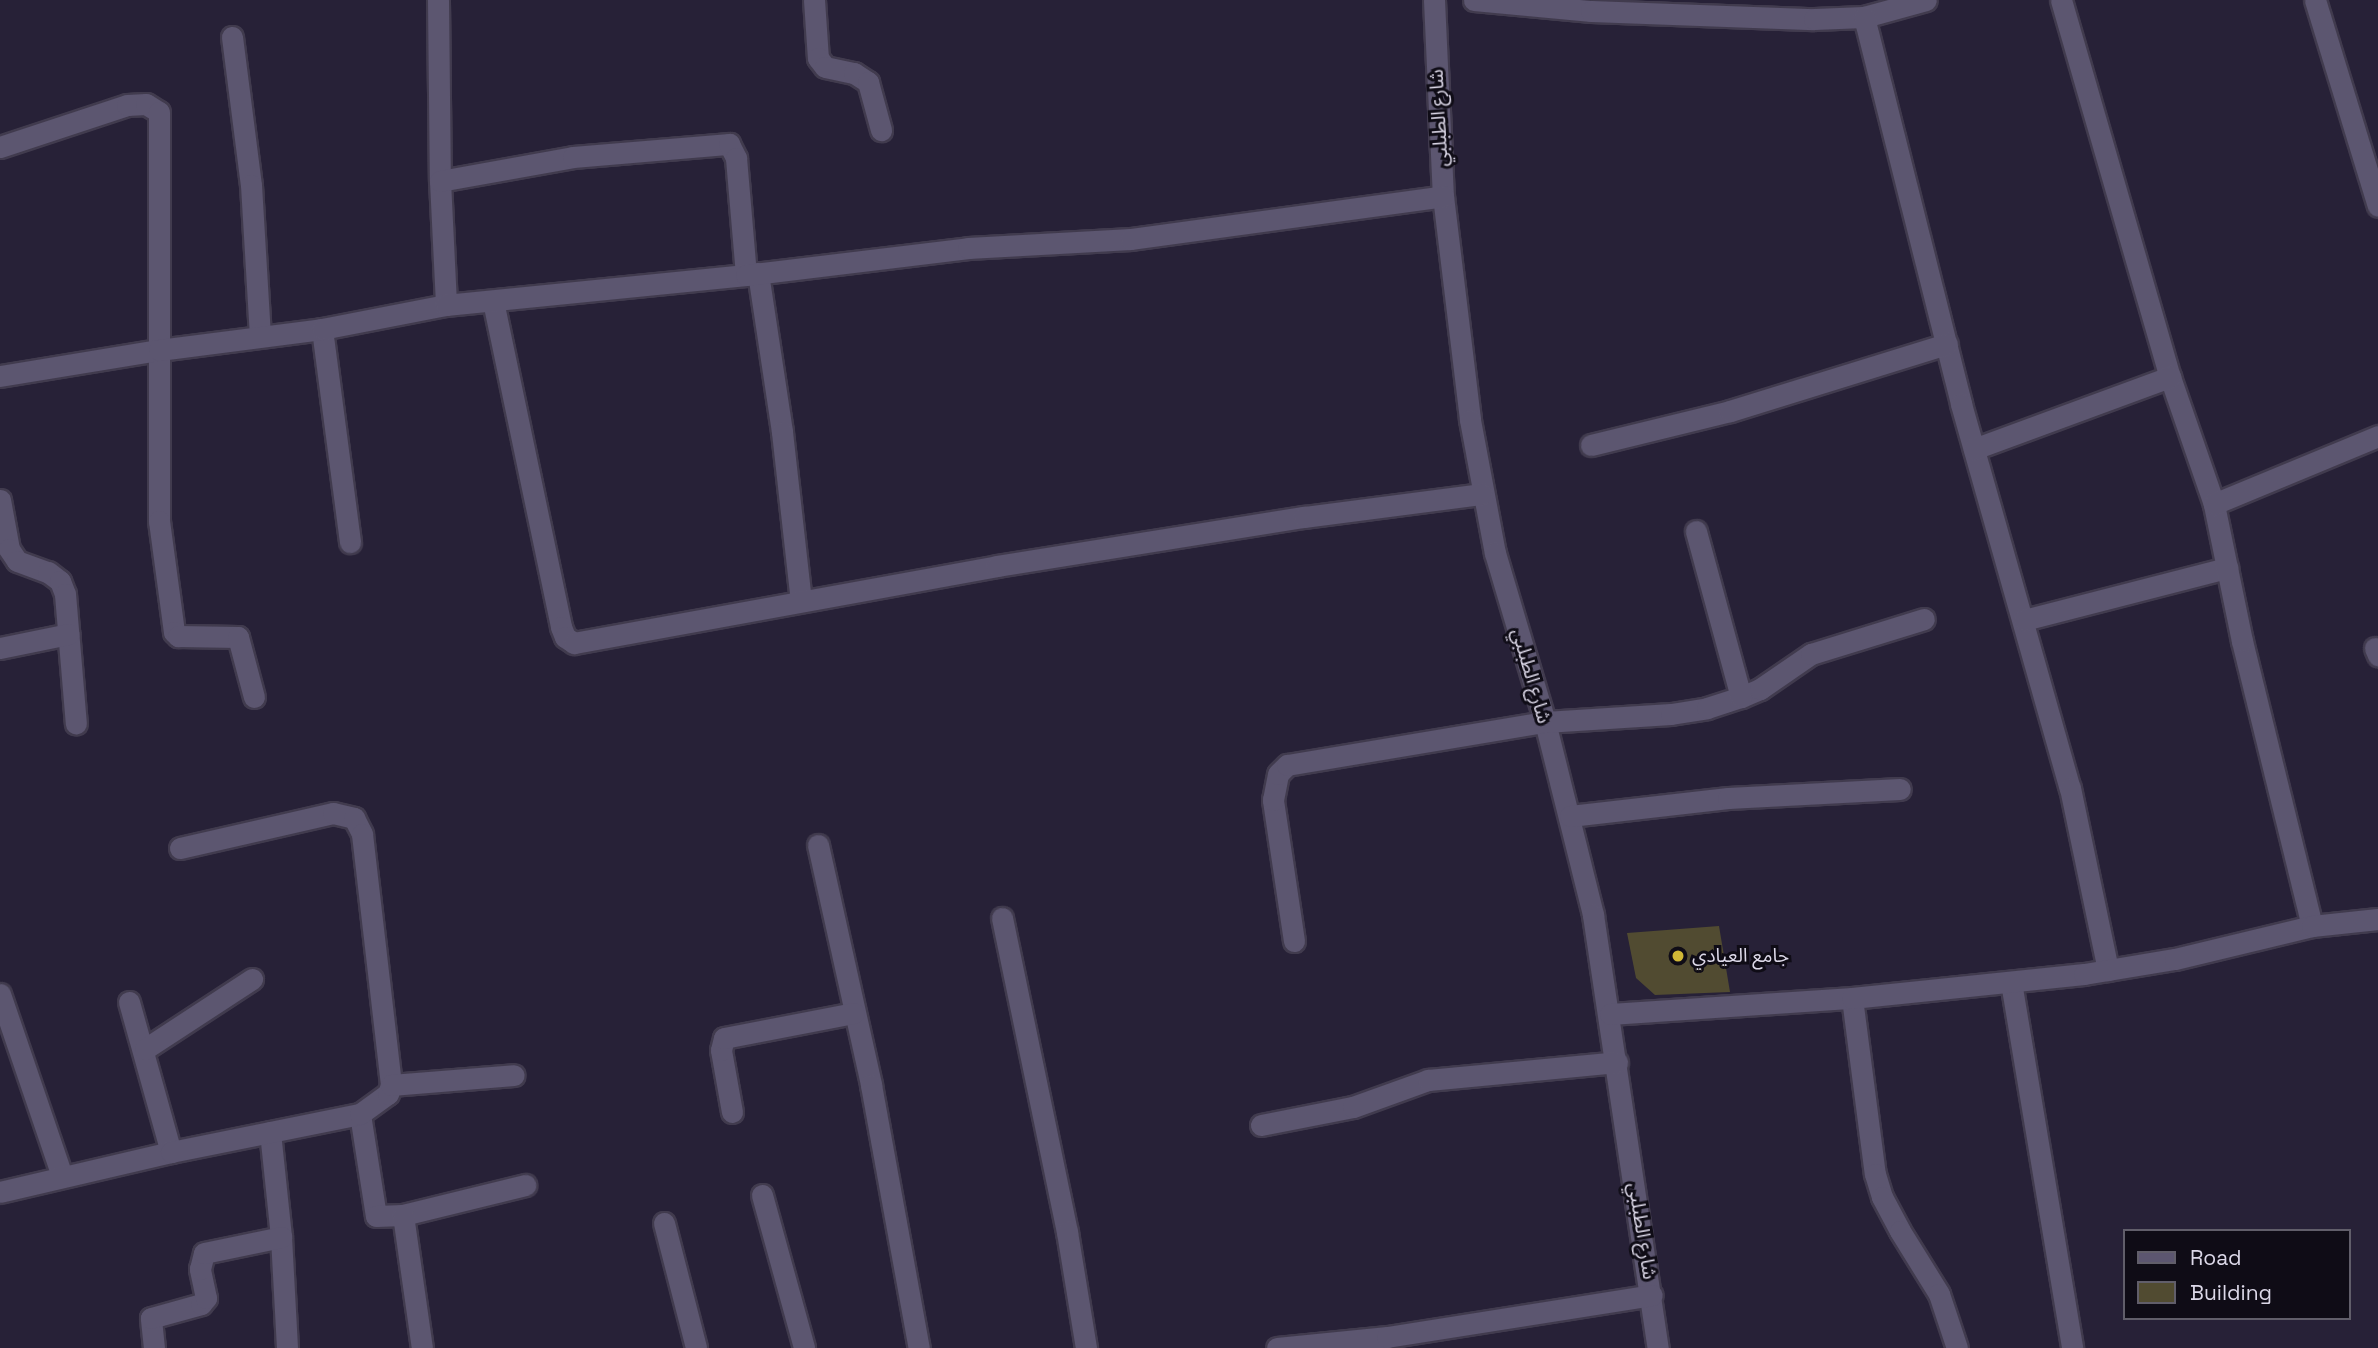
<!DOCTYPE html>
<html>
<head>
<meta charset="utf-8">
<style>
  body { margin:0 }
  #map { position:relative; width:2378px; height:1348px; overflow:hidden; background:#272137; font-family:"Space Grotesk","Noto Sans Arabic",sans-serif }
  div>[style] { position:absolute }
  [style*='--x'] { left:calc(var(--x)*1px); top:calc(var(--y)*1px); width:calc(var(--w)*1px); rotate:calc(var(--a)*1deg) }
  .building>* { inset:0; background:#514b31 }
  .roads { filter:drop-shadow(2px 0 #413b4e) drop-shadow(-2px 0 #413b4e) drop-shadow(0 2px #413b4e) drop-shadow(0 -2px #413b4e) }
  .minor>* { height:21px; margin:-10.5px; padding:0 10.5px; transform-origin:10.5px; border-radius:10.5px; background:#5c5670 }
  .dots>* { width:19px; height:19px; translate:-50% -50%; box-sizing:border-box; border:4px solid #0f0c16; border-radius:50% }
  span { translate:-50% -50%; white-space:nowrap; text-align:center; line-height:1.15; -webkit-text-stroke:6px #0f0c16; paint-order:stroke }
  .street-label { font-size:19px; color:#dcd8e8 }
  .poi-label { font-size:19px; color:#dcd8e8 }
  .left { translate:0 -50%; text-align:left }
  .legend { position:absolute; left:2123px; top:1229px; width:228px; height:91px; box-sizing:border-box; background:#0f0c16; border:2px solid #615e6a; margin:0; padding:9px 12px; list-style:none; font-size:21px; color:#dcd8e8 }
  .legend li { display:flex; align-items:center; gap:14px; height:35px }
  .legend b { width:35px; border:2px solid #615e6a }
</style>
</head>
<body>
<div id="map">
  <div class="building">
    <div style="clip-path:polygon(1719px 926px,1730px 992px,1655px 995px,1636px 978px,1627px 933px)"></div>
  </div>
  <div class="roads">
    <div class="minor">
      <div style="--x:438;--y:0;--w:181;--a:89.4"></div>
      <div style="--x:440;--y:181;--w:124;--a:87.2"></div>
      <div style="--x:814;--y:0;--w:58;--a:86.1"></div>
      <div style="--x:818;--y:58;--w:11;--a:52"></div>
      <div style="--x:825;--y:67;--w:30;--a:12"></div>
      <div style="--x:854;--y:73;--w:17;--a:33"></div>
      <div style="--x:868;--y:82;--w:50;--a:74.8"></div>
      <div style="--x:1434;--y:0;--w:196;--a:87.4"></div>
      <div style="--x:1443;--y:196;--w:226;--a:83.1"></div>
      <div style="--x:1470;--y:420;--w:135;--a:79.4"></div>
      <div style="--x:1495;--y:553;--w:176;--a:73.5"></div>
      <div style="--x:1545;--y:722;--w:199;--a:76"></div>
      <div style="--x:1593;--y:915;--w:438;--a:81.5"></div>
      <div style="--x:1474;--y:0;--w:118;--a:5.4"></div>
      <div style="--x:1591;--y:11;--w:223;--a:2.1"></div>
      <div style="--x:1814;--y:19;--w:50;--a:-2.3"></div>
      <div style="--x:1864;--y:17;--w:64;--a:-15.3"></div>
      <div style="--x:2061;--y:0;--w:392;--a:73.9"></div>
      <div style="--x:2170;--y:377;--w:134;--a:70.9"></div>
      <div style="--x:2315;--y:0;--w:215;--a:73"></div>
      <div style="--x:1864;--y:17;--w:399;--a:75.9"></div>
      <div style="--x:1961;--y:404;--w:399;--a:74.2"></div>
      <div style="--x:2070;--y:788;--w:186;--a:78.2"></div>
      <div style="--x:232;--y:37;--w:149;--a:82.7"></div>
      <div style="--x:251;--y:185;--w:151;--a:86.6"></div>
      <div style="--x:0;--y:147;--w:134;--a:-18.3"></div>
      <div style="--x:127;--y:105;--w:19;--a:-3"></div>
      <div style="--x:146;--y:104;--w:15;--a:32"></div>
      <div style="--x:159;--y:112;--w:409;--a:90"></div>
      <div style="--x:159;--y:521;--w:112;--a:82.3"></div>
      <div style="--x:174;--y:632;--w:6;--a:45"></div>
      <div style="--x:178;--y:636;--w:60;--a:1"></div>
      <div style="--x:238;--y:637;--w:62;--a:75.1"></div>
      <div style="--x:440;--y:181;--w:135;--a:-10.2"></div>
      <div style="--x:573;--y:157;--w:157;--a:-4.8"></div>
      <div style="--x:729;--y:144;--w:16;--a:63"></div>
      <div style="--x:736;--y:158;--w:117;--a:85.1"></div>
      <div style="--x:758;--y:273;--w:161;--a:81.4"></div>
      <div style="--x:782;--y:432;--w:170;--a:83.6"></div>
      <div style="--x:493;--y:301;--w:333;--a:78.2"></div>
      <div style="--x:561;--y:627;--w:11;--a:68"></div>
      <div style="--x:565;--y:637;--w:11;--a:34"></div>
      <div style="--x:574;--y:643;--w:430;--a:-10.3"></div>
      <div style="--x:997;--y:566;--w:311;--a:-9.1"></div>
      <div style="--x:1304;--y:517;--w:179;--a:-7.4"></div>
      <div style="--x:322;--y:329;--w:215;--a:82.5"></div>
      <div style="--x:0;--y:376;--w:161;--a:-9.3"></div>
      <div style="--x:159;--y:350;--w:164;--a:-7.3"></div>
      <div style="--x:322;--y:329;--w:126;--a:-11"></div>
      <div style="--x:446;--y:305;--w:301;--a:-5.7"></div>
      <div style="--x:746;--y:275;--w:224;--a:-6.9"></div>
      <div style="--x:968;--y:248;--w:163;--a:-3.2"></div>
      <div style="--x:1131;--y:239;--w:315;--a:-7.8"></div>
      <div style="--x:1591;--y:445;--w:143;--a:-13.7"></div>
      <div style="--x:1730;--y:411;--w:227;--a:-17.2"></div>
      <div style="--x:1974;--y:449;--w:209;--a:-20.2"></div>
      <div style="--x:0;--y:500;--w:50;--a:79.6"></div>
      <div style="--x:9;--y:549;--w:14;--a:56"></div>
      <div style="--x:17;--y:561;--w:33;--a:20"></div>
      <div style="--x:48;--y:572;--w:15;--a:37"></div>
      <div style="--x:60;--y:581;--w:14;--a:69"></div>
      <div style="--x:65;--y:594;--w:130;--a:85.2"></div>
      <div style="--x:2024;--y:620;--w:210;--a:-14.4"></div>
      <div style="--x:0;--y:648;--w:70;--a:-11.5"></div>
      <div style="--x:2375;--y:648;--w:8;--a:67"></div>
      <div style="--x:1741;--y:697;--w:21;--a:-23"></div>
      <div style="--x:1760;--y:689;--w:62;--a:-34.5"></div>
      <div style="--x:1811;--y:654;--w:118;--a:-17.2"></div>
      <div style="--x:1570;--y:816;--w:159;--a:-6.5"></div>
      <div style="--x:1728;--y:798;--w:172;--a:-3"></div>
      <div style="--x:818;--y:845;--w:246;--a:77.5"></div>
      <div style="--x:871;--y:1085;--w:267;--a:79.7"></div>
      <div style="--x:180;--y:848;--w:157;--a:-12.9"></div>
      <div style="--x:333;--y:813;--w:22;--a:13"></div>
      <div style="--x:354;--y:818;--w:18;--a:63"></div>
      <div style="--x:362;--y:834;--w:253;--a:83.4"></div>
      <div style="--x:1002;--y:918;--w:321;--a:78.3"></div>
      <div style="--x:1067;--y:1232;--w:118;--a:80.7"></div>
      <div style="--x:2312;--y:926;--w:293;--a:-103.8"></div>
      <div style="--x:2242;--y:641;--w:140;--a:-101.6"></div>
      <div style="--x:2214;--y:504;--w:178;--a:-22.5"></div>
      <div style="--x:1294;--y:941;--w:143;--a:-98.5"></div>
      <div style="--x:1273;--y:800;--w:26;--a:-79"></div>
      <div style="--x:1278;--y:774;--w:13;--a:-45"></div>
      <div style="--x:1287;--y:765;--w:262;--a:-9.5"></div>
      <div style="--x:1545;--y:722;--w:126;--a:-3.6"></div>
      <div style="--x:1671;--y:714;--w:36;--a:-9"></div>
      <div style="--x:1707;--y:708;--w:36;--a:-18"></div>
      <div style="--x:1741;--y:697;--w:172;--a:-105.2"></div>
      <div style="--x:2011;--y:982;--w:371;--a:80.5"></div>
      <div style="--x:0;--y:994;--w:192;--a:71.2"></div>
      <div style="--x:1852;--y:998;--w:177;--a:82.6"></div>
      <div style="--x:1875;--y:1174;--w:24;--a:73"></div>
      <div style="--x:1882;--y:1197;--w:38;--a:62"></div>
      <div style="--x:1900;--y:1231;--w:74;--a:58.2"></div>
      <div style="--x:1939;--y:1294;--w:57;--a:71.6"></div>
      <div style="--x:129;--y:1002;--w:156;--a:74.4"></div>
      <div style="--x:1610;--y:1014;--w:243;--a:-3.8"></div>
      <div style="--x:1852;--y:998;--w:233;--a:-5.9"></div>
      <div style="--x:2084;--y:974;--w:92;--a:-9.4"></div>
      <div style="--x:2175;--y:959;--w:141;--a:-13.5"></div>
      <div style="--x:2312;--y:926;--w:66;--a:-6.1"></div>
      <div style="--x:145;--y:1049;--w:128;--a:-33.2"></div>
      <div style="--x:732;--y:1112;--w:63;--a:-100.1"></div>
      <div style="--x:721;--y:1050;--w:12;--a:-76"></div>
      <div style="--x:724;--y:1038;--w:132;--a:-10.9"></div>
      <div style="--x:360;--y:1114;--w:103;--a:81.1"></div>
      <div style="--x:376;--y:1216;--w:27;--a:-2"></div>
      <div style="--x:403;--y:1215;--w:126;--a:-13.8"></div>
      <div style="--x:1261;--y:1125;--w:94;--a:-11.1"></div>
      <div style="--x:1353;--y:1107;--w:80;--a:-19.8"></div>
      <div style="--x:1428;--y:1080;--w:190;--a:-5.4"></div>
      <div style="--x:270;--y:1132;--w:106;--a:84"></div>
      <div style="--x:281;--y:1237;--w:111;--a:86.9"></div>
      <div style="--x:0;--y:1192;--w:176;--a:-13.2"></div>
      <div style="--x:171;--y:1152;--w:193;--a:-11.4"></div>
      <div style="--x:360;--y:1114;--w:34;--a:-36"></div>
      <div style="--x:388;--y:1094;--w:9;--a:-72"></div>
      <div style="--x:391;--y:1085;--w:123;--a:-4.6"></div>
      <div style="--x:762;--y:1195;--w:159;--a:74.6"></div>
      <div style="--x:403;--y:1215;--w:134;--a:81.9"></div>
      <div style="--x:664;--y:1223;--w:129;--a:75.6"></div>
      <div style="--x:154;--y:1348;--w:30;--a:-96"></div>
      <div style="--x:151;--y:1318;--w:52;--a:-15.6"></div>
      <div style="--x:201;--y:1304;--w:8;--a:-50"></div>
      <div style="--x:206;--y:1298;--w:30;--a:-102"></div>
      <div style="--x:200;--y:1269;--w:16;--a:-76"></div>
      <div style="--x:204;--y:1253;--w:79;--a:-11.7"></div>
      <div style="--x:1277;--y:1348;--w:111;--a:-5.7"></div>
      <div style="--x:1387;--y:1337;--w:268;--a:-9"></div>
    </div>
  </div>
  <div class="dots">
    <div style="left:1678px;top:956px;background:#d0b736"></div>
  </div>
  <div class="street-label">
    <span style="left:1439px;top:118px;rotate:-93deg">شارع الطبلبي</span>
    <span style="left:1531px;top:676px;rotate:74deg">شارع الطبلبي</span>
    <span style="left:1642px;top:1231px;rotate:81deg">شارع الطبلبي</span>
  </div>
  <div class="poi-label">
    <span class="left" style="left:1692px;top:956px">جامع العيادي</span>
  </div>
  <ul class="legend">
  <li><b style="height:9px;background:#5c5670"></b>Road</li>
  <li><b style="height:19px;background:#514b31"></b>Building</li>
  </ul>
</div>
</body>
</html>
